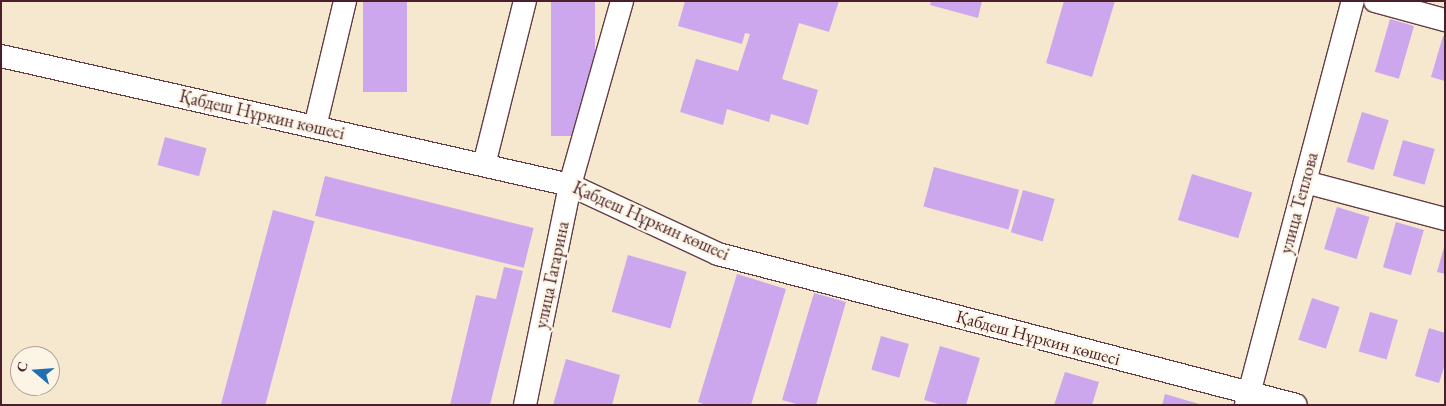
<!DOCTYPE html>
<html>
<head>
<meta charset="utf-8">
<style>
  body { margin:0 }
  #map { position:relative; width:1446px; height:406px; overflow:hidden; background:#f5e8cf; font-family:"EB Garamond",serif }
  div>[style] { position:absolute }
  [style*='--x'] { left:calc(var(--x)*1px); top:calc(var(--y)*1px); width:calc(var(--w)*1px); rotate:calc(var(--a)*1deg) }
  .building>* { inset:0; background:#cda7ee; transform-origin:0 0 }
  .roads { filter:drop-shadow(1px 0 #643d44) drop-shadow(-1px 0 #643d44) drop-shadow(0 1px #643d44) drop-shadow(0 -1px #643d44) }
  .minor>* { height:22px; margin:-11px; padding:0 11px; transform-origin:11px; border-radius:11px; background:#fff }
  span { translate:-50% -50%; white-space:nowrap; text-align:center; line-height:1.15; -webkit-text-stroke:4.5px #fcf5e5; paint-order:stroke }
  .street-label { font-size:18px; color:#4a1f2b }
  .frame { position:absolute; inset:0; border:2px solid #4a1f2b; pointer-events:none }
  .north { position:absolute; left:10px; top:346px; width:50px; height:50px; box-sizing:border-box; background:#fcf5e5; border:1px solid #b59f9b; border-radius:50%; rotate:288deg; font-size:14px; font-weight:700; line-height:20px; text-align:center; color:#4a1f2b }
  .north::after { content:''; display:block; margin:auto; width:18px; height:22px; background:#1f6fb2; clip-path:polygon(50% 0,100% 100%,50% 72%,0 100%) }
</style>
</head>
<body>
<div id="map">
  <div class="building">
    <div style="left:363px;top:1px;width:44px;height:91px"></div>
    <div style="left:551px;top:1px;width:44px;height:135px"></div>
    <div style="clip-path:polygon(685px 1px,839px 1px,829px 32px,799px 23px,782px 79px,818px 90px,808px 125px,771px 114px,769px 122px,727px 109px,723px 125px,680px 112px,696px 59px,738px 71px,750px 34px,745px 33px,742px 44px,678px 26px)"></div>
    <div style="clip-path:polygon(931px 1px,982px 1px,978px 18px,930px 5px)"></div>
    <div style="clip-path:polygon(1064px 1px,1115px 1px,1092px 77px,1046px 63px)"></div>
    <div style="left:1390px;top:19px;width:25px;height:55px;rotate:16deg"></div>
    <div style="clip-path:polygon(1443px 36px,1445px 36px,1445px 81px,1431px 77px)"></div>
    <div style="left:1362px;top:112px;width:28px;height:52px;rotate:17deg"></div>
    <div style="left:165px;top:137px;width:43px;height:29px;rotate:15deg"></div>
    <div style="left:1403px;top:140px;width:33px;height:37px;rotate:16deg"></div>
    <div style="left:934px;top:167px;width:88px;height:41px;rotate:15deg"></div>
    <div style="left:1192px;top:174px;width:63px;height:48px;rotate:17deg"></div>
    <div style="left:325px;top:176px;width:215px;height:41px;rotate:14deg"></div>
    <div style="left:1023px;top:190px;width:33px;height:44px;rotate:16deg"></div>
    <div style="left:1337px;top:207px;width:34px;height:44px;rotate:17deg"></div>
    <div style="left:273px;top:210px;width:43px;height:202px;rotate:15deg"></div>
    <div style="left:1396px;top:222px;width:29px;height:47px;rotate:16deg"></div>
    <div style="clip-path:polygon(1444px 247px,1445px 247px,1445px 274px,1437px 272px)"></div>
    <div style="left:628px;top:255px;width:61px;height:59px;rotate:16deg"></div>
    <div style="clip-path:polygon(504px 267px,523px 271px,490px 405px,450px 405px,476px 295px,496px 299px)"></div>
    <div style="clip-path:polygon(737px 274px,786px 289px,751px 405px,706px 405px,698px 402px)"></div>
    <div style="clip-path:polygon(814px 293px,846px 302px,816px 405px,800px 405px,782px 400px)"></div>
    <div style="left:1312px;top:298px;width:29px;height:44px;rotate:18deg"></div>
    <div style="left:1370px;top:312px;width:29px;height:41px;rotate:16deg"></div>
    <div style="clip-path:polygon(1429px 328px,1445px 333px,1445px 364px,1439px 383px,1415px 376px)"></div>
    <div style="left:881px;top:336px;width:29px;height:35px;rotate:16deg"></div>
    <div style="clip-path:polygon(940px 346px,980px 358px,966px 405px,942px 405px,924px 400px)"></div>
    <div style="clip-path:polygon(566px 359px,620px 375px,612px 405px,553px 405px)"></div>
    <div style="clip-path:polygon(1065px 372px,1099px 382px,1092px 405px,1054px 405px)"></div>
    <div style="clip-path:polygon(1165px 394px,1199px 404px,1199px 405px,1162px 405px)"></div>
  </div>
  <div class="roads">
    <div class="minor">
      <div style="--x:1375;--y:1;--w:73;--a:15.2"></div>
      <div style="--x:1;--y:56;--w:583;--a:12.77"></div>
      <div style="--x:570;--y:185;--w:163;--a:25"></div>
      <div style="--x:718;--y:254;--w:597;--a:14.64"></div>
      <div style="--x:315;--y:127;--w:130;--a:-76.6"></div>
      <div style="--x:484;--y:165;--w:169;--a:-76"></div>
      <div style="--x:1305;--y:182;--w:145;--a:14.8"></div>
      <div style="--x:525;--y:405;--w:225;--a:-78.4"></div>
      <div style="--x:570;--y:185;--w:191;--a:-74.2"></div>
      <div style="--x:1246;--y:405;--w:418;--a:-75.2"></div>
    </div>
  </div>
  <div class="street-label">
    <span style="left:262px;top:115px;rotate:13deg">Қабдеш Нұркин көшесі</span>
    <span style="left:1299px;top:203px;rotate:-75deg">улица Теплова</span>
    <span style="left:651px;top:221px;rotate:24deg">Қабдеш Нұркин көшесі</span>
    <span style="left:552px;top:275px;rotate:-78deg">улица Гагарина</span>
    <span style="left:1038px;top:338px;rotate:15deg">Қабдеш Нұркин көшесі</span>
  </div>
  <div class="frame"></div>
  <div class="north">С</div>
</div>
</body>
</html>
